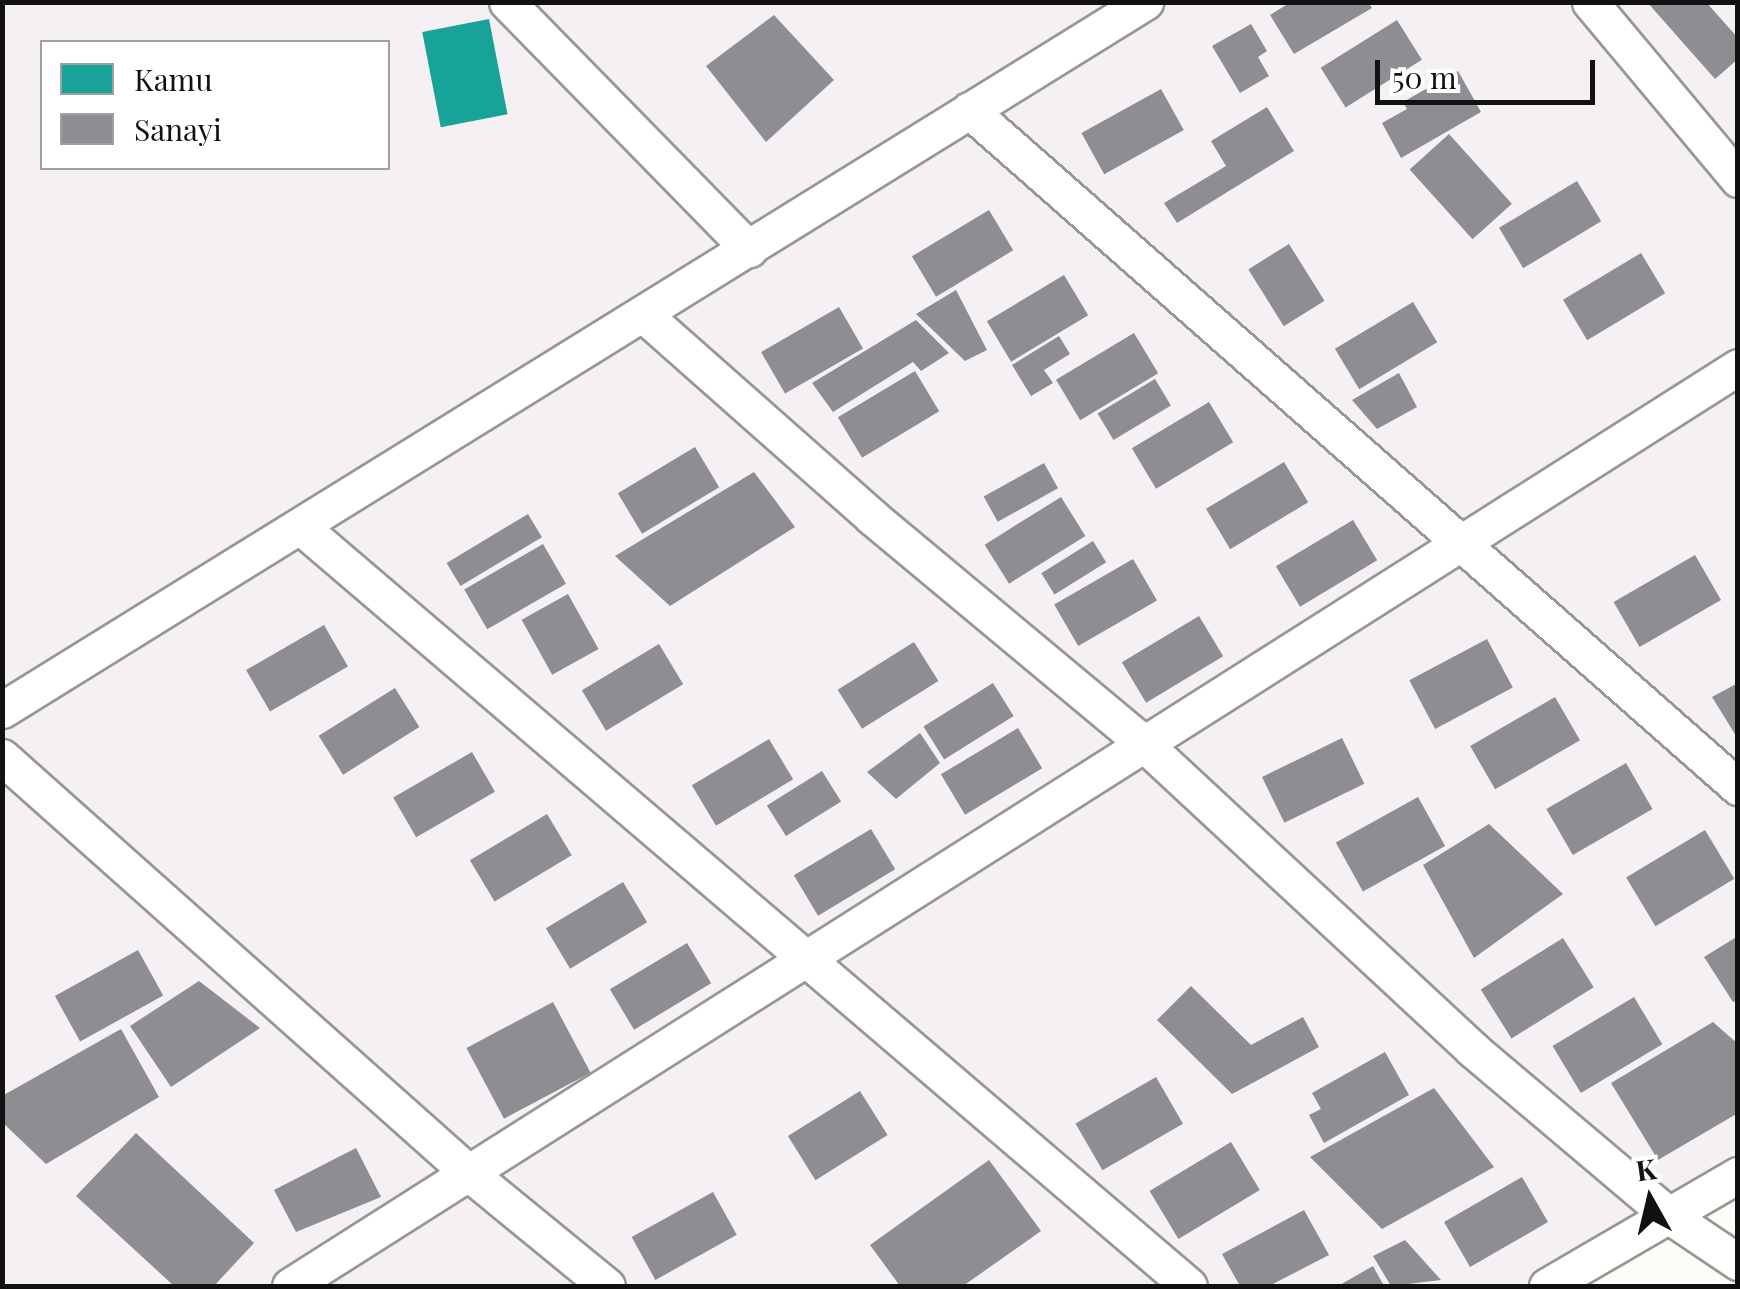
<!DOCTYPE html>
<html>
<head>
<meta charset="utf-8">
<style>
  body { margin:0 }
  #map { position:relative; width:1740px; height:1289px; overflow:hidden; background:#fdfcf7; font-family:"Playfair Display",serif }
  div>[style] { position:absolute }
  [style*='--x'] { left:calc(var(--x)*1px); top:calc(var(--y)*1px); width:calc(var(--w)*1px); rotate:calc(var(--a)*1deg) }
  .industrial>* { inset:0; background:#f5f0f3 }
  .public>* { inset:0; background:#17a398; transform-origin:0 0 }
  .industry>* { inset:0; background:#8d8d92; transform-origin:0 0 }
  .roads { filter:drop-shadow(2px 0 #979795) drop-shadow(-2px 0 #979795) drop-shadow(0 2px #979795) drop-shadow(0 -2px #979795) }
  .minor>* { height:35px; margin:-17.5px; padding:0 17.5px; transform-origin:17.5px; border-radius:17.5px; background:#fffffe }
  span { translate:-50% -50%; white-space:nowrap; text-align:center; line-height:1.15; -webkit-text-stroke:10px #fff; paint-order:stroke }
  .frame { position:absolute; inset:0; border:5px solid #111; pointer-events:none }
  .legend { position:absolute; left:40px; top:40px; width:350px; height:130px; box-sizing:border-box; background:#fff; border:2px solid #a0a0a0; margin:0; padding:12px 18px; list-style:none; font-size:30px; color:#111 }
  .legend li { display:flex; align-items:center; gap:20px; height:50px }
  .legend b { width:50px; border:2px solid #a0a0a0 }
  .north { position:absolute; left:1600px; top:1149px; width:100px; height:100px; -webkit-text-stroke:8px #fff; paint-order:stroke; rotate:352deg; font-size:28px; font-weight:700; line-height:40px; text-align:center; color:#111 }
  .north::after { content:''; display:block; margin:auto; width:35px; height:45px; background:#111; clip-path:polygon(50% 0,100% 100%,50% 72%,0 100%) }
  .scale { position:absolute; left:1375px; top:60px; width:220px; height:45px; box-sizing:border-box; border:5px solid #111; border-top:0; padding-left:12px; font-size:30px; line-height:35px; white-space:nowrap; color:#111; -webkit-text-stroke:8px #fff; paint-order:stroke }
</style>
</head>
<body>
<div id="map">
  <div class="industrial">
    <div style="clip-path:polygon(evenodd,3px 3px,1737px 3px,1737px 1165px,1549px 1286px,3px 1286px,3px 3px,42px 42px,388px 42px,388px 168px,42px 168px,42px 42px)"></div>
  </div>
  <div class="public">
    <div style="left:489px;top:19px;width:97px;height:68px;rotate:79deg"></div>
  </div>
  <div class="industry">
    <div style="clip-path:polygon(1291px 2px,1368px 2px,1372px 8px,1294px 54px,1270px 15px)"></div>
    <div style="clip-path:polygon(1647px 2px,1706px 2px,1738px 38px,1738px 59px,1715px 79px)"></div>
    <div style="clip-path:polygon(774px 15px,834px 80px,766px 142px,706px 66px)"></div>
    <div style="left:1397px;top:20px;width:47px;height:90px;rotate:58deg"></div>
    <div style="clip-path:polygon(1251px 24px,1267px 51px,1258px 57px,1269px 76px,1240px 93px,1212px 46px)"></div>
    <div style="clip-path:polygon(1458px 71px,1481px 112px,1401px 158px,1382px 123px,1407px 109px,1403px 102px)"></div>
    <div style="left:1161px;top:89px;width:47px;height:91px;rotate:61deg"></div>
    <div style="clip-path:polygon(1267px 107px,1294px 151px,1177px 223px,1164px 203px,1226px 166px,1211px 141px)"></div>
    <div style="left:1449px;top:134px;width:94px;height:53px;rotate:48deg"></div>
    <div style="left:1577px;top:181px;width:47px;height:91px;rotate:59deg"></div>
    <div style="left:989px;top:210px;width:47px;height:90px;rotate:59deg"></div>
    <div style="left:1289px;top:244px;width:67px;height:48px;rotate:58deg"></div>
    <div style="left:1641px;top:253px;width:47px;height:91px;rotate:59deg"></div>
    <div style="left:1064px;top:275px;width:47px;height:90px;rotate:59deg"></div>
    <div style="clip-path:polygon(956px 290px,987px 350px,965px 361px,916px 314px)"></div>
    <div style="left:1413px;top:302px;width:47px;height:91px;rotate:59deg"></div>
    <div style="left:839px;top:307px;width:48px;height:90px;rotate:60deg"></div>
    <div style="clip-path:polygon(916px 320px,949px 353px,921px 371px,913px 362px,833px 412px,812px 383px)"></div>
    <div style="left:1134px;top:333px;width:47px;height:91px;rotate:59deg"></div>
    <div style="clip-path:polygon(1059px 336px,1070px 354px,1044px 370px,1053px 383px,1031px 396px,1012px 365px)"></div>
    <div style="left:915px;top:371px;width:47px;height:90px;rotate:59deg"></div>
    <div style="clip-path:polygon(1399px 373px,1417px 407px,1377px 429px,1352px 400px)"></div>
    <div style="left:1155px;top:379px;width:31px;height:67px;rotate:59deg"></div>
    <div style="left:1209px;top:402px;width:47px;height:90px;rotate:59deg"></div>
    <div style="left:695px;top:447px;width:47px;height:90px;rotate:59deg"></div>
    <div style="left:1284px;top:462px;width:47px;height:91px;rotate:59deg"></div>
    <div style="left:1044px;top:463px;width:29px;height:69px;rotate:61deg"></div>
    <div style="clip-path:polygon(754px 472px,795px 527px,670px 606px,615px 556px)"></div>
    <div style="left:1061px;top:497px;width:46px;height:90px;rotate:58deg"></div>
    <div style="left:528px;top:514px;width:27px;height:95px;rotate:59deg"></div>
    <div style="left:1353px;top:520px;width:47px;height:90px;rotate:59deg"></div>
    <div style="left:1093px;top:541px;width:25px;height:61px;rotate:58deg"></div>
    <div style="left:543px;top:544px;width:46px;height:91px;rotate:60deg"></div>
    <div style="left:1695px;top:555px;width:52px;height:94px;rotate:60deg"></div>
    <div style="left:1133px;top:559px;width:48px;height:91px;rotate:60deg"></div>
    <div style="left:568px;top:594px;width:63px;height:53px;rotate:61deg"></div>
    <div style="left:1199px;top:616px;width:47px;height:90px;rotate:59deg"></div>
    <div style="left:324px;top:625px;width:48px;height:90px;rotate:60deg"></div>
    <div style="left:1487px;top:639px;width:55px;height:88px;rotate:62deg"></div>
    <div style="left:914px;top:642px;width:46px;height:90px;rotate:58deg"></div>
    <div style="left:659px;top:644px;width:47px;height:90px;rotate:59deg"></div>
    <div style="left:993px;top:683px;width:39px;height:82px;rotate:58deg"></div>
    <div style="clip-path:polygon(1738px 683px,1738px 739px,1712px 697px)"></div>
    <div style="left:395px;top:688px;width:46px;height:90px;rotate:58deg"></div>
    <div style="left:1555px;top:697px;width:50px;height:98px;rotate:60deg"></div>
    <div style="left:1018px;top:728px;width:47px;height:90px;rotate:59deg"></div>
    <div style="clip-path:polygon(920px 733px,940px 763px,896px 799px,867px 772px)"></div>
    <div style="left:1342px;top:738px;width:51px;height:89px;rotate:64deg"></div>
    <div style="left:769px;top:739px;width:47px;height:90px;rotate:59deg"></div>
    <div style="left:472px;top:752px;width:46px;height:91px;rotate:60deg"></div>
    <div style="left:1626px;top:763px;width:53px;height:92px;rotate:60deg"></div>
    <div style="left:822px;top:771px;width:36px;height:65px;rotate:58deg"></div>
    <div style="left:1418px;top:797px;width:56px;height:94px;rotate:61deg"></div>
    <div style="left:547px;top:814px;width:48px;height:90px;rotate:59deg"></div>
    <div style="clip-path:polygon(1489px 824px,1563px 894px,1474px 958px,1423px 865px)"></div>
    <div style="left:871px;top:829px;width:47px;height:90px;rotate:59deg"></div>
    <div style="left:1705px;top:830px;width:57px;height:92px;rotate:59deg"></div>
    <div style="left:623px;top:882px;width:47px;height:90px;rotate:59deg"></div>
    <div style="clip-path:polygon(1738px 936px,1738px 1000px,1733px 1002px,1704px 957px)"></div>
    <div style="left:1563px;top:938px;width:58px;height:97px;rotate:58deg"></div>
    <div style="left:687px;top:943px;width:47px;height:90px;rotate:59deg"></div>
    <div style="left:138px;top:950px;width:52px;height:95px;rotate:61deg"></div>
    <div style="clip-path:polygon(199px 981px,260px 1028px,171px 1087px,130px 1026px)"></div>
    <div style="clip-path:polygon(1191px 986px,1251px 1045px,1303px 1017px,1319px 1047px,1232px 1094px,1157px 1020px)"></div>
    <div style="left:1634px;top:997px;width:55px;height:95px;rotate:59deg"></div>
    <div style="left:553px;top:1002px;width:80px;height:98px;rotate:62deg"></div>
    <div style="clip-path:polygon(1713px 1022px,1738px 1044px,1738px 1113px,1658px 1160px,1611px 1083px)"></div>
    <div style="clip-path:polygon(121px 1029px,159px 1097px,46px 1164px,2px 1122px,2px 1096px)"></div>
    <div style="clip-path:polygon(1385px 1052px,1409px 1095px,1324px 1143px,1309px 1115px,1321px 1109px,1312px 1093px)"></div>
    <div style="left:1156px;top:1077px;width:54px;height:93px;rotate:60deg"></div>
    <div style="clip-path:polygon(1434px 1088px,1494px 1167px,1382px 1229px,1310px 1157px)"></div>
    <div style="left:860px;top:1091px;width:52px;height:85px;rotate:58deg"></div>
    <div style="clip-path:polygon(136px 1133px,254px 1243px,214px 1286px,174px 1286px,76px 1196px)"></div>
    <div style="left:1231px;top:1142px;width:56px;height:95px;rotate:59deg"></div>
    <div style="clip-path:polygon(356px 1148px,381px 1197px,296px 1232px,274px 1190px)"></div>
    <div style="clip-path:polygon(989px 1160px,1041px 1231px,963px 1286px,900px 1286px,870px 1245px)"></div>
    <div style="left:1522px;top:1177px;width:52px;height:90px;rotate:60deg"></div>
    <div style="left:713px;top:1192px;width:49px;height:93px;rotate:61deg"></div>
    <div style="clip-path:polygon(1304px 1210px,1329px 1255px,1269px 1286px,1240px 1286px,1222px 1254px)"></div>
    <div style="clip-path:polygon(1405px 1240px,1441px 1280px,1391px 1286px,1373px 1256px)"></div>
    <div style="clip-path:polygon(1373px 1266px,1384px 1286px,1338px 1286px)"></div>
  </div>
  <div class="roads">
    <div class="minor">
      <div style="--x:507;--y:2;--w:346;--a:45.6"></div>
      <div style="--x:1590;--y:2;--w:231;--a:50.1"></div>
      <div style="--x:969;--y:110;--w:1025;--a:41.36"></div>
      <div style="--x:644;--y:315;--w:305;--a:41.5"></div>
      <div style="--x:872;--y:517;--w:351;--a:39.8"></div>
      <div style="--x:1142;--y:742;--w:451;--a:42.9"></div>
      <div style="--x:1472;--y:1049;--w:260;--a:40.2"></div>
      <div style="--x:1671;--y:1217;--w:81;--a:33.9"></div>
      <div style="--x:301;--y:527;--w:1168;--a:40.52"></div>
      <div style="--x:2;--y:710;--w:1345;--a:-31.78"></div>
      <div style="--x:2;--y:757;--w:627;--a:41.7"></div>
      <div style="--x:470;--y:1174;--w:177;--a:39.3"></div>
      <div style="--x:290;--y:1286;--w:1715;--a:-32.4"></div>
      <div style="--x:1547;--y:1286;--w:221;--a:-30.2"></div>
    </div>
  </div>
  <div class="frame"></div>
  <ul class="legend">
  <li><b style="height:28px;background:#17a398"></b>Kamu</li>
  <li><b style="height:28px;background:#8d8d92"></b>Sanayi</li>
  </ul>
  <div class="north">K</div>
  <div class="scale">50 m</div>
</div>
</body>
</html>
